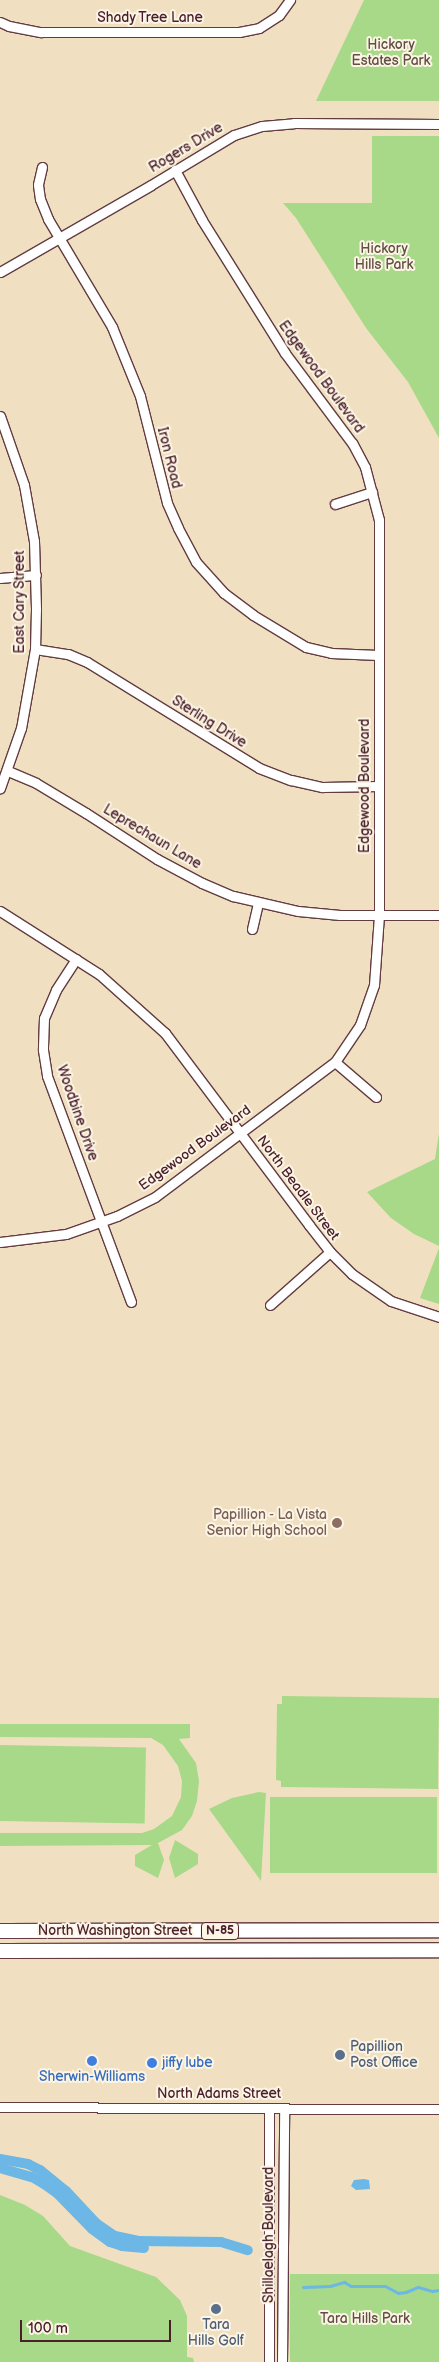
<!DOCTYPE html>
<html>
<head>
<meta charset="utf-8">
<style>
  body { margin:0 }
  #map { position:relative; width:439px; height:2362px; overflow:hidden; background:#f0e0c1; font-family:"Balsamiq Sans",sans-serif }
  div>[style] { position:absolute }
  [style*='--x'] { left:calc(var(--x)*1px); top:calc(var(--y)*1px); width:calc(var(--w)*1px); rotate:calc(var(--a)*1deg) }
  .green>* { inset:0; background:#a7d988; transform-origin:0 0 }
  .water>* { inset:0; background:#6cb7e5 }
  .stream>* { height:3px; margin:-1.5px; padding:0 1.5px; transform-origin:1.5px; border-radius:1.5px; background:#6cb7e5 }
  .canal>* { height:10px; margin:-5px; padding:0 5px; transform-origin:5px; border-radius:5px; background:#6cb7e5 }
  .roads { filter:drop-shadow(1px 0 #633c42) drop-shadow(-1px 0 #633c42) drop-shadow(0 1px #633c42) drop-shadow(0 -1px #633c42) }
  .minor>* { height:9px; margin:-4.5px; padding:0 4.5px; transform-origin:4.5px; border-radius:4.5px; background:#fff }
  .primary>* { height:14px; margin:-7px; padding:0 7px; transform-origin:7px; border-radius:7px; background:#fff }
  .dots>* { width:14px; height:14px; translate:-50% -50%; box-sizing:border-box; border:2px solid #fcf5e5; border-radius:50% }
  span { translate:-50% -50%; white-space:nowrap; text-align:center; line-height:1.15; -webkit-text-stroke:4px #fcf5e5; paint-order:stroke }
  .shield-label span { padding:1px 4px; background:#fcf5e5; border:1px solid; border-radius:4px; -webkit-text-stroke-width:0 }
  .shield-label { font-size:12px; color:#4a1f2b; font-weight:700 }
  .street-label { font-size:14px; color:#4a1f2b }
  .park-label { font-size:14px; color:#614e42 }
  .education-label { font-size:14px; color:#785e54 }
  .right { translate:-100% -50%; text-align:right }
  .service-label { font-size:14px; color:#4e5e75 }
  .left { translate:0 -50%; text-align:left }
  .shop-label { font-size:14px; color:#366cbe }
  .scale { position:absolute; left:20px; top:2320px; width:151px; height:22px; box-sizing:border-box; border:2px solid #4a1f2b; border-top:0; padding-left:6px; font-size:15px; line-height:18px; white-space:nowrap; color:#4a1f2b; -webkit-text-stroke:4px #fcf5e5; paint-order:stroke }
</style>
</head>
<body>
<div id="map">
  <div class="green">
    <div style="clip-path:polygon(364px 0,439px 0,439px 101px,316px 101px)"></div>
    <div style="clip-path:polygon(372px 136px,439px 136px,439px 438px,408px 382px,366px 328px,296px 218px,283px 203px,372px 203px)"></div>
    <div style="clip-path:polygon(439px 1133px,439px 1246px,414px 1234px,391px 1218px,367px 1192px,435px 1159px)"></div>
    <div style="clip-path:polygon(439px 1248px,439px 1304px,420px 1298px)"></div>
    <div style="clip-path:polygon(282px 1696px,439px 1698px,438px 1789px,281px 1787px,281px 1781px,276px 1780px,277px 1704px,282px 1704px)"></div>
    <div style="clip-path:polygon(0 1724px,190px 1724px,190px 1738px,179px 1739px,196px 1763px,199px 1781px,197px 1801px,192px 1816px,182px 1830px,158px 1843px,164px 1860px,158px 1878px,135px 1866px,135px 1855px,152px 1845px,0 1846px,0 1833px,142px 1833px,154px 1829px,172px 1816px,181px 1797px,182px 1781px,178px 1766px,163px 1745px,151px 1738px,0 1737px)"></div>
    <div style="left:0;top:1745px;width:146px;height:76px;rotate:1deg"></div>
    <div style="clip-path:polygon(259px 1792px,266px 1793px,261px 1881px,209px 1809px,232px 1798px)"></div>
    <div style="left:270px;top:1797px;width:167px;height:76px"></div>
    <div style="clip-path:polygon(175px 1840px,198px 1854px,198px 1864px,175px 1878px,169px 1858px)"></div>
    <div style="clip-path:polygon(0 2195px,25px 2205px,43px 2216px,70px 2246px,156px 2277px,180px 2300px,187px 2316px,187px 2357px,193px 2358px,194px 2362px,0 2362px)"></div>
    <div style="left:439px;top:2274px;width:88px;height:149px;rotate:90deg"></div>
  </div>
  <div class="water">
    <div style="clip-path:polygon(364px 2179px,369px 2180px,370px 2189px,356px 2190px,351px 2186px,354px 2180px)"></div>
  </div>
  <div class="stream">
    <div style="--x:303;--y:2287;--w:27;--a:-2"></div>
    <div style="--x:330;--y:2286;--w:15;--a:-16"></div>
    <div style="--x:344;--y:2282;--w:8;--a:30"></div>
    <div style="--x:351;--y:2286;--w:34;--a:0"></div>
    <div style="--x:385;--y:2286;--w:15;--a:28"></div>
    <div style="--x:398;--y:2293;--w:8;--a:-7"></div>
    <div style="--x:406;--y:2292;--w:13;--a:-23"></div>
    <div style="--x:418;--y:2287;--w:15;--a:16"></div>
    <div style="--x:432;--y:2291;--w:7;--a:-8"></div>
  </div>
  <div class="canal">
    <div style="--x:0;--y:2159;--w:28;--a:10"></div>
    <div style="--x:28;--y:2164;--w:13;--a:27"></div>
    <div style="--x:40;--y:2170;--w:33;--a:39"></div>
    <div style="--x:66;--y:2191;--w:45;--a:46.8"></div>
    <div style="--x:97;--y:2224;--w:22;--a:34"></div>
    <div style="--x:115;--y:2236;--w:24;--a:12"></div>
    <div style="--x:138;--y:2241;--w:83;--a:0.7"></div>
    <div style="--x:221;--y:2242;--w:28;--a:17"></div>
    <div style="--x:0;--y:2168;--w:33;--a:16"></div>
    <div style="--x:32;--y:2177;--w:14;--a:30"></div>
    <div style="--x:44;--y:2184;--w:16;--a:35"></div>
    <div style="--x:57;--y:2193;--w:50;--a:45.8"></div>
    <div style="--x:92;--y:2229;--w:22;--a:36"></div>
    <div style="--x:110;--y:2242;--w:13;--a:18"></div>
    <div style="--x:122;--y:2246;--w:22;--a:5"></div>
  </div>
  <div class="roads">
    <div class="minor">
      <div style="--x:0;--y:22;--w:10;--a:24"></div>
      <div style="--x:9;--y:26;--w:33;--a:11"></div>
      <div style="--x:41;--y:32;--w:198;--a:0"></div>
      <div style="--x:239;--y:32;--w:20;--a:-11"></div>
      <div style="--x:259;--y:28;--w:24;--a:-33"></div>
      <div style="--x:279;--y:15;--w:19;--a:-54"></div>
      <div style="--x:42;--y:167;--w:18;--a:103"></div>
      <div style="--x:38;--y:185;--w:14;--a:82"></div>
      <div style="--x:40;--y:199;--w:22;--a:68"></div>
      <div style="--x:48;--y:219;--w:126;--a:59.3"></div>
      <div style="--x:112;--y:327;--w:74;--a:67.9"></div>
      <div style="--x:140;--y:396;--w:110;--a:75.8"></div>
      <div style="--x:167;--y:503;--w:27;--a:66"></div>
      <div style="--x:178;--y:528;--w:38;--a:62"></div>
      <div style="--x:196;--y:562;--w:42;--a:47.9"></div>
      <div style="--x:224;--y:593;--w:36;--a:37"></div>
      <div style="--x:253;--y:615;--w:62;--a:31.1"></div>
      <div style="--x:306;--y:647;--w:26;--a:13"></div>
      <div style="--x:331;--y:653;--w:47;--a:2.4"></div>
      <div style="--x:0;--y:272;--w:174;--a:-29.9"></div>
      <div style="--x:151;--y:185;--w:97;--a:-31.1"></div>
      <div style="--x:234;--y:135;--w:29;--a:-18"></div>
      <div style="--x:262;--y:126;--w:32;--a:-5"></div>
      <div style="--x:294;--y:123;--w:145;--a:0.4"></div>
      <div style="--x:0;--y:416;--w:73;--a:70.8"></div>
      <div style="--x:24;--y:485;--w:57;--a:79.9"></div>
      <div style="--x:34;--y:541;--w:68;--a:88.3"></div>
      <div style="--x:36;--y:609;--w:40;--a:91.4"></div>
      <div style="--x:35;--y:649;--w:80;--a:100"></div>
      <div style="--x:21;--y:728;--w:64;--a:109.3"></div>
      <div style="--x:335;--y:504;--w:39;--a:-18"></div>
      <div style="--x:0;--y:578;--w:36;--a:-5"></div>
      <div style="--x:35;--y:649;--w:33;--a:9"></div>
      <div style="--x:68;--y:654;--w:21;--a:23"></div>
      <div style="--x:87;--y:662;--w:202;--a:31.6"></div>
      <div style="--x:259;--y:768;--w:34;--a:21"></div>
      <div style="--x:291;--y:780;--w:32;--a:13"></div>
      <div style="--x:322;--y:787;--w:57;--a:-1"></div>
      <div style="--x:8;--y:771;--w:30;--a:23"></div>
      <div style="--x:36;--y:783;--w:58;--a:31"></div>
      <div style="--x:86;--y:813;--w:85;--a:32.9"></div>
      <div style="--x:157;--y:859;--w:51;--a:28.1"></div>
      <div style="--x:202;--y:883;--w:34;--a:23"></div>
      <div style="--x:233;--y:896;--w:67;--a:13"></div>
      <div style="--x:298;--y:911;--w:42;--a:5.4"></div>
      <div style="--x:340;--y:915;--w:99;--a:0"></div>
      <div style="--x:0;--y:911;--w:117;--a:32.5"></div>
      <div style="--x:99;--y:974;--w:89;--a:41.8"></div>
      <div style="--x:165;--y:1033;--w:240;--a:53.1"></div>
      <div style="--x:309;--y:1225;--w:34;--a:52"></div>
      <div style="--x:330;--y:1252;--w:31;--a:45"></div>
      <div style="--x:352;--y:1274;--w:47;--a:34.7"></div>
      <div style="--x:391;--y:1301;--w:51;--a:18.4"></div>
      <div style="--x:252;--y:929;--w:26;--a:-77"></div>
      <div style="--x:76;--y:959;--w:37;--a:123"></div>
      <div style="--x:56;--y:990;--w:30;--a:113"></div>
      <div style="--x:44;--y:1018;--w:32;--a:92"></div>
      <div style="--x:43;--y:1050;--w:26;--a:81"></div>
      <div style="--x:47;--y:1076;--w:241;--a:69.6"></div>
      <div style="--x:335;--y:1062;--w:54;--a:40.5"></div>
      <div style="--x:0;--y:1242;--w:66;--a:-6.9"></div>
      <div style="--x:66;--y:1234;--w:54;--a:-19.4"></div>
      <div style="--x:117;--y:1216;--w:42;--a:-26.6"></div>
      <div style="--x:155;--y:1197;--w:225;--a:-36.9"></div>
      <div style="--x:335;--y:1062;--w:45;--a:-56"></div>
      <div style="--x:360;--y:1025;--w:42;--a:-70.7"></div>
      <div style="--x:374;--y:985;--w:70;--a:-85.9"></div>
      <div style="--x:379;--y:915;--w:395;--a:-90"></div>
      <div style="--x:379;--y:520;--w:55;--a:-104.8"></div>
      <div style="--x:365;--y:467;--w:27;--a:-118"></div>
      <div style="--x:352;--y:443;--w:112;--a:-126.7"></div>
      <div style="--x:285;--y:353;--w:157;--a:-122"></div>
      <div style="--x:202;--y:220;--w:57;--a:-118.4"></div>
      <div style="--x:270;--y:1305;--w:80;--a:-41.5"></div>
      <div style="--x:0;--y:2107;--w:439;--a:0.3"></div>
      <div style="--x:269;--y:2362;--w:254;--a:-90"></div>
      <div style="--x:282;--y:2362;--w:254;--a:-89.5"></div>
    </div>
    <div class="primary">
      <div style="--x:0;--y:1931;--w:439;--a:-0.1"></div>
      <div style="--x:0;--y:1951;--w:439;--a:-0.1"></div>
    </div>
  </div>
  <div class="dots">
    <div style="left:337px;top:1523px;background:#8d6e63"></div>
    <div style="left:340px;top:2055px;background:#5c6f8a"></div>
    <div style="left:92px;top:2061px;background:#3f7fe0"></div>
    <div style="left:152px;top:2063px;background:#3f7fe0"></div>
    <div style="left:216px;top:2309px;background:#5c6f8a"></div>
  </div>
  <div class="shield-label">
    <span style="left:220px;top:1931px">N-85</span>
  </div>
  <div class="street-label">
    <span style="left:150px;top:18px">Shady Tree Lane</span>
    <span style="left:186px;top:148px;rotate:-31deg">Rogers Drive</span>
    <span style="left:321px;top:377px;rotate:54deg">Edgewood Boulevard</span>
    <span style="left:169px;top:458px;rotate:76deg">Iron Road</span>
    <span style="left:20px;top:602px;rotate:-90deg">East Cary Street</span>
    <span style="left:209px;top:722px;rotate:32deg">Sterling Drive</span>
    <span style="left:365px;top:786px;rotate:-90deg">Edgewood Boulevard</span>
    <span style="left:152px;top:837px;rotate:31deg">Leprechaun Lane</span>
    <span style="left:77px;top:1113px;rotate:71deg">Woodbine Drive</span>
    <span style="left:195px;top:1148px;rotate:-36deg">Edgewood Boulevard</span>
    <span style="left:298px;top:1188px;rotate:53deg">North Beadle Street</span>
    <span style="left:115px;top:1931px">North Washington Street</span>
    <span style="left:219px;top:2094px">North Adams Street</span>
    <span style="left:269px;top:2235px;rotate:-90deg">Shillaelagh Boulevard</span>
  </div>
  <div class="park-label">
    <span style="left:391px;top:53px">Hickory<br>Estates Park</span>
    <span style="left:384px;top:257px">Hickory<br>Hills Park</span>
    <span style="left:365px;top:2319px">Tara Hills Park</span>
  </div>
  <div class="education-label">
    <span class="right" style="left:327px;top:1523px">Papillion - La Vista<br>Senior High School</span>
  </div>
  <div class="service-label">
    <span class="left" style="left:350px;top:2055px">Papillion<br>Post Office</span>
    <span style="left:216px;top:2333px">Tara<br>Hills Golf</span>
  </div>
  <div class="shop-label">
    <span class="left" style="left:162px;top:2063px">jiffy lube</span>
    <span style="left:92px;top:2077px">Sherwin-Williams</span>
  </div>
  <div class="scale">100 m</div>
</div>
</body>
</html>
